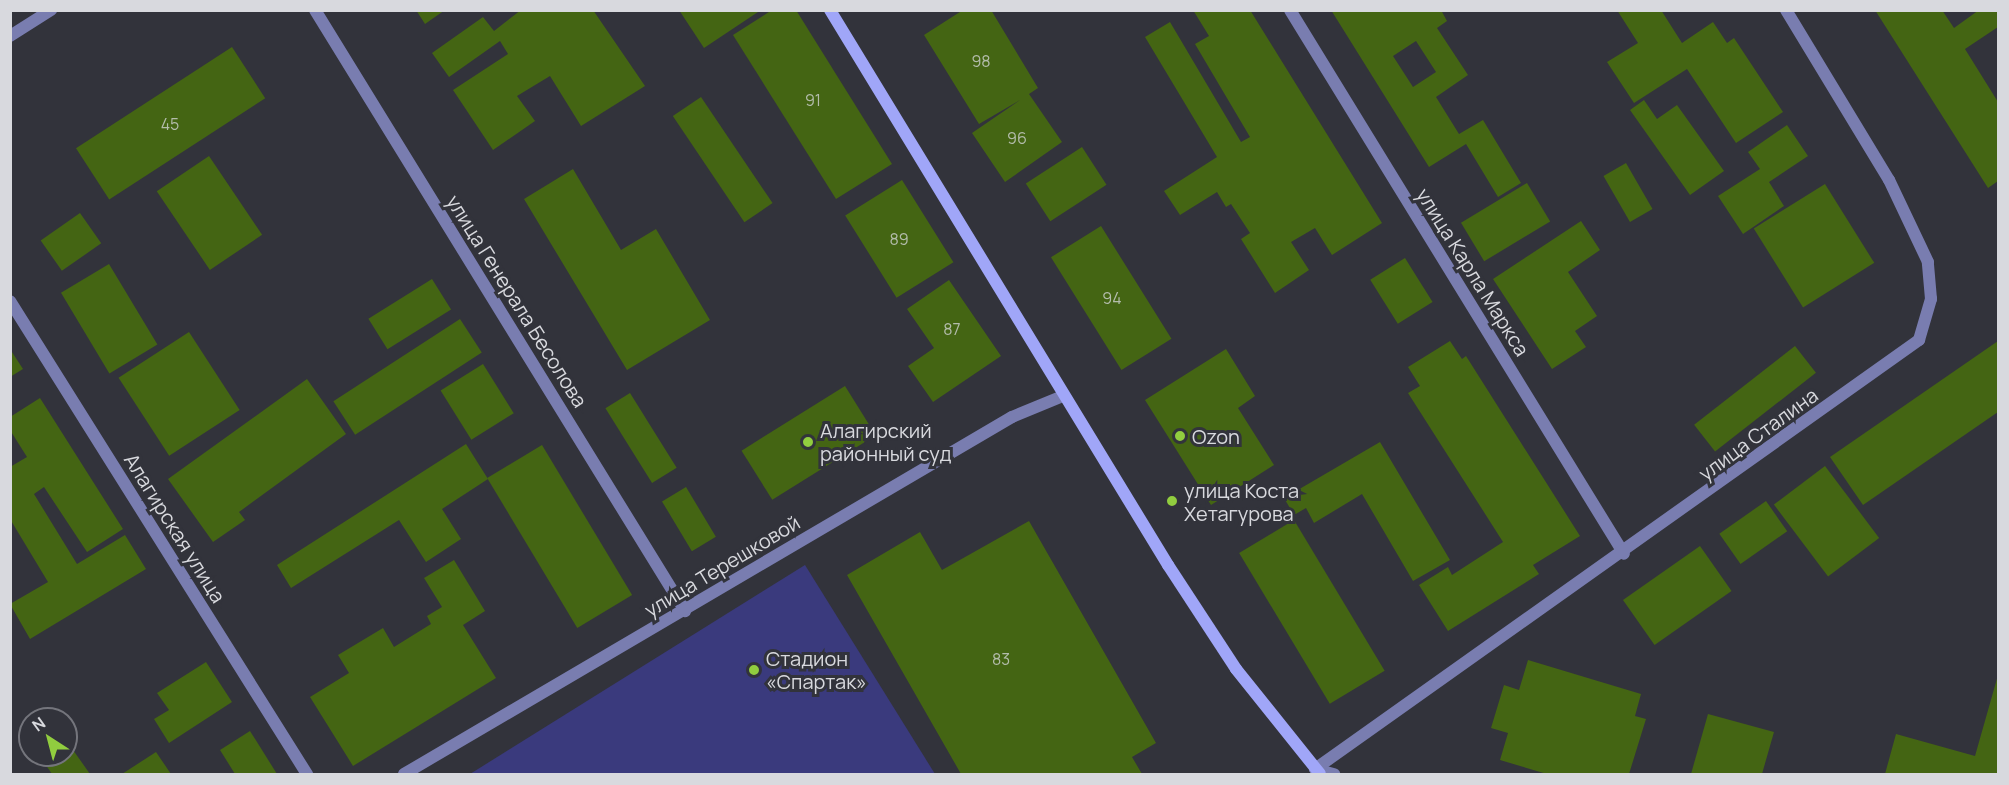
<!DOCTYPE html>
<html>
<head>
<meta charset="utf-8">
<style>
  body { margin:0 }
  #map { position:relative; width:2009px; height:785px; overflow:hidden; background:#32333b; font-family:Manrope,sans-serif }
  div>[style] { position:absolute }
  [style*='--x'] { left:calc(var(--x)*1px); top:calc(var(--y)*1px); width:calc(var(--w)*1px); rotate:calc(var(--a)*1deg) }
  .green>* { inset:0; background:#3a3a7d }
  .building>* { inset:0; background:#446513; transform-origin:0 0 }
  .minor>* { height:12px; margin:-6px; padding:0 6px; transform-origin:6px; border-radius:6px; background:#797db0 }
  .tertiary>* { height:12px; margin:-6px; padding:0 6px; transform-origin:6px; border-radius:6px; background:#797db0 }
  .secondary>* { height:12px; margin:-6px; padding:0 6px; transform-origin:6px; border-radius:6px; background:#a0a6f8 }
  .dots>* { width:16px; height:16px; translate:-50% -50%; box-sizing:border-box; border:3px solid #32333b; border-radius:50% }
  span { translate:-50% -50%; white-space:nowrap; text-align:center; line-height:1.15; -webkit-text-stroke:6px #32333b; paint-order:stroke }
  .number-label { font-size:16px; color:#b3bcab }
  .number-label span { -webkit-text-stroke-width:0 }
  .street-label { font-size:20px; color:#d8d9de }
  .poi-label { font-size:20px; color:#d8d9de }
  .left { translate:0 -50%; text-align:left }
  .frame { position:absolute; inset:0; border:12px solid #d8d9de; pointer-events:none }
  .north { position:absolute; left:18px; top:707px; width:60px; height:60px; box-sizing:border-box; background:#32333b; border:2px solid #74757c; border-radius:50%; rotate:324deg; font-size:16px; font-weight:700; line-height:24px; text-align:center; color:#d8d9de }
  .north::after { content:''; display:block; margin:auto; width:21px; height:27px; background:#91cd3f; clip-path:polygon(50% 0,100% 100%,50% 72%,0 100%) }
</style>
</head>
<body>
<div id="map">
  <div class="green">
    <div style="clip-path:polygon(805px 565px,935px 774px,470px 774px)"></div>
  </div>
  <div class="building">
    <div style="clip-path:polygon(416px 10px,445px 10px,425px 24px)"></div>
    <div style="clip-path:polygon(521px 10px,593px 10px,645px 86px,581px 126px,550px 76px,517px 96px,535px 121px,493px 150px,453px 90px,508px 54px,500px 41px,449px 77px,432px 53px,483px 17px,494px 31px)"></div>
    <div style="clip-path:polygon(679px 10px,761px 10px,704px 48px)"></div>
    <div style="clip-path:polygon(772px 10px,796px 10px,892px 164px,836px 199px,733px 35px)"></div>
    <div style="clip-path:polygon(963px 10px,991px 10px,1038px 88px,1029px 94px,1062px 142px,1005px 182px,972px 133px,1020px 100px,979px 124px,924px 35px)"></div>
    <div style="clip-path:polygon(1193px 10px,1250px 10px,1382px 223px,1332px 255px,1315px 228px,1291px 242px,1309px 270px,1275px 293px,1241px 239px,1250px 233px,1231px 204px,1226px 207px,1217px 192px,1180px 215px,1164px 191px,1217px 157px,1145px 37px,1170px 22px,1241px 142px,1250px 137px,1195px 44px,1209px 36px)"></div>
    <div style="clip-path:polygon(evenodd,1331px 10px,1441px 10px,1447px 21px,1437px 28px,1468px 75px,1436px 97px,1459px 134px,1483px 120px,1521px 183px,1498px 197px,1466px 144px,1429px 167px,1331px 10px,1416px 41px,1436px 72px,1413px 87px,1393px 56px,1416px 41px)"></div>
    <div style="clip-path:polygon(1617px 10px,1661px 10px,1682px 43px,1713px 22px,1727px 43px,1734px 38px,1783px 112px,1736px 143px,1687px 69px,1634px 103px,1607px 62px,1638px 43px)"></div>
    <div style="clip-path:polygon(1875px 10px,1942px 10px,1954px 28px,1979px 10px,1998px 10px,1998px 27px,1965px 49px,1998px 102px,1998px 181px,1988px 188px)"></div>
    <div style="left:232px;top:47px;width:61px;height:186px;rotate:57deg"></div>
    <div style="left:701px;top:97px;width:128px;height:34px;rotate:56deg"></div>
    <div style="clip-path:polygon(1644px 100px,1657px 119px,1677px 105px,1724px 171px,1690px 195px,1630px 110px)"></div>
    <div style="clip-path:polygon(1787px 125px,1808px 156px,1769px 182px,1784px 206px,1743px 234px,1718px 196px,1760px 169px,1748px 152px)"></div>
    <div style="left:1082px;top:147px;width:45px;height:67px;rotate:57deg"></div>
    <div style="left:209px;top:156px;width:95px;height:63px;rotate:56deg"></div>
    <div style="left:1626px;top:163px;width:53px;height:26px;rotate:60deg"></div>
    <div style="clip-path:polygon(573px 169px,621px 250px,656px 229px,710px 320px,627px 370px,524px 199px)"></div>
    <div style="left:902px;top:180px;width:97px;height:67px;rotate:58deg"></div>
    <div style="left:1527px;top:183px;width:45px;height:77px;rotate:59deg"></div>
    <div style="left:1825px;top:184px;width:93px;height:84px;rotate:58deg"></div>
    <div style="left:80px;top:213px;width:37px;height:48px;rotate:55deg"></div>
    <div style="clip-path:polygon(1581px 221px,1600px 250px,1568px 272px,1597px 316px,1575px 331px,1586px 347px,1552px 369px,1493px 279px)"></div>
    <div style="left:1101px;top:226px;width:133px;height:59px;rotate:58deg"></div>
    <div style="left:1405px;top:258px;width:52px;height:41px;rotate:58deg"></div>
    <div style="left:109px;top:264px;width:94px;height:56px;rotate:59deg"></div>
    <div style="left:432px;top:279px;width:36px;height:75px;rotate:58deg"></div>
    <div style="clip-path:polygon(949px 280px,1001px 356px,933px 402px,908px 366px,934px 348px,907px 309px)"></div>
    <div style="left:460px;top:319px;width:40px;height:151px;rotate:57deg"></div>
    <div style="left:189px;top:332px;width:93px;height:84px;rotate:57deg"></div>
    <div style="clip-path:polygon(1450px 341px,1462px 359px,1466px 356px,1580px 536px,1533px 565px,1539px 574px,1448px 631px,1419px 585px,1448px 567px,1452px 575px,1503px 542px,1408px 393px,1420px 386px,1408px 367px)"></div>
    <div style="clip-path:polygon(1998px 341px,1998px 412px,1863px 505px,1830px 457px)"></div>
    <div style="left:1795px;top:346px;width:34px;height:128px;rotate:52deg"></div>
    <div style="clip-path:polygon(10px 349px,23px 369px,10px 377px)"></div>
    <div style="clip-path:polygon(1226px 349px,1255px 396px,1238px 408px,1274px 465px,1211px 505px,1145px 400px)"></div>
    <div style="left:483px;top:364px;width:58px;height:50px;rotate:58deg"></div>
    <div style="clip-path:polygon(307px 379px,346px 434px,239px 512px,245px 520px,213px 542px,168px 479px)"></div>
    <div style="left:845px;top:386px;width:58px;height:122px;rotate:58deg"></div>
    <div style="left:630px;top:393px;width:88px;height:29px;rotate:58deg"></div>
    <div style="clip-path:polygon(40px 398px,123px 529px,87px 552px,44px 487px,34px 494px,77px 564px,125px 535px,146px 569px,30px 639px,10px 604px,48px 582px,10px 519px,10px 467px,27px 457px,10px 430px,10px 417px)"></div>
    <div style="clip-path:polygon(1380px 442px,1450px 560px,1413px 581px,1362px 494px,1314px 523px,1306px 508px,1294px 515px,1284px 498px)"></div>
    <div style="clip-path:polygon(466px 444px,488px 479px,442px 509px,461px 539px,426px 562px,399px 520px,291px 588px,277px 565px)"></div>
    <div style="left:542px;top:445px;width:175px;height:64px;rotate:59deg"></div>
    <div style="left:1825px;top:466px;width:90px;height:64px;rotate:53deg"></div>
    <div style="left:686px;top:487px;width:58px;height:28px;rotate:59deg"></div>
    <div style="left:1766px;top:501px;width:37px;height:57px;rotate:55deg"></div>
    <div style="left:1294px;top:520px;width:176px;height:64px;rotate:59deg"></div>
    <div style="clip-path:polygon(1029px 521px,1156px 743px,1132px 757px,1142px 774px,961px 774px,847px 575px,920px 532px,942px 570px)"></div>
    <div style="left:1700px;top:546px;width:55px;height:94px;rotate:55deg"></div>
    <div style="clip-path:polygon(454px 560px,485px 611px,463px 625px,496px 678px,353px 766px,310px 697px,349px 673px,338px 655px,383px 628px,394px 647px,431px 624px,427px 616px,442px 607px,424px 578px)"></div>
    <div style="clip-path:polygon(1528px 660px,1641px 694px,1635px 716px,1646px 719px,1629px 774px,1547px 774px,1500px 760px,1508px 733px,1491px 728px,1504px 685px,1519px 690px)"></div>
    <div style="clip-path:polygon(206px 662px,232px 702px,169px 743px,154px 719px,169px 710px,157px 693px)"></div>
    <div style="clip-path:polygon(1998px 675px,1998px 774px,1885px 774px,1896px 734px,1975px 756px)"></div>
    <div style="clip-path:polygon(1708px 714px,1774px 732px,1762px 774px,1691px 774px)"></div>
    <div style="clip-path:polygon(250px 731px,277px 774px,235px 774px,220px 750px)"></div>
    <div style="clip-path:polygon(66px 740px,90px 774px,52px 774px,39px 755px,66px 755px)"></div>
    <div style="clip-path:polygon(156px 752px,171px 774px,122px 774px)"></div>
  </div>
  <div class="minor">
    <div style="--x:315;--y:10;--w:706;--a:58.38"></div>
    <div style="--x:1290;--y:10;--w:638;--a:58.45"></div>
    <div style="--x:10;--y:301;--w:559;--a:57.88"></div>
    <div style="--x:1315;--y:769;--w:20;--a:15"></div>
    <div style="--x:404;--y:774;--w:705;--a:-30.42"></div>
    <div style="--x:1012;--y:417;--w:55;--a:-22.4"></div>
  </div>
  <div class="tertiary">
    <div style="--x:10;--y:36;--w:49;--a:-32.4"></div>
    <div style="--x:1315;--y:769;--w:741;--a:-35.38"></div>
    <div style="--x:1919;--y:340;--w:43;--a:-73.7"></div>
    <div style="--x:1931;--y:299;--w:37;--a:-95"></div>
    <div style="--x:1928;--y:262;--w:91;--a:-115.4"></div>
    <div style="--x:1889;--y:180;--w:199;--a:-121.2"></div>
  </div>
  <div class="secondary">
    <div style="--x:830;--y:10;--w:650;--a:58.66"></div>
    <div style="--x:1168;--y:565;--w:124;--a:56.8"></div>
    <div style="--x:1236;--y:669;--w:134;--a:51.3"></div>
  </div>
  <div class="dots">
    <div style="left:1180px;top:436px;background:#91cd3f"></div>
    <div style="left:808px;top:442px;background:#91cd3f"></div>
    <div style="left:1172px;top:501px;background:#91cd3f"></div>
    <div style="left:754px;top:670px;background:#91cd3f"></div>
  </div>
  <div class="number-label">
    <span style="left:981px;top:61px">98</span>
    <span style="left:813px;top:100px">91</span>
    <span style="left:170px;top:124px">45</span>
    <span style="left:1017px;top:138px">96</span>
    <span style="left:899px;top:239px">89</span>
    <span style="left:1112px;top:298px">94</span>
    <span style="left:952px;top:329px">87</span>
    <span style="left:1001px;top:659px">83</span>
  </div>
  <div class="street-label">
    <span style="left:1473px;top:272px;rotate:58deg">улица Карла Маркса</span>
    <span style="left:517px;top:301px;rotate:58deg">улица Генерала Бесолова</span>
    <span style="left:1758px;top:434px;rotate:-36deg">улица Сталина</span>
    <span style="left:175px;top:528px;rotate:58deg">Алагирская улица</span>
    <span style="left:722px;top:566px;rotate:-31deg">улица Терешковой</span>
  </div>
  <div class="poi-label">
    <span class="left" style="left:820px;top:442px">Алагирский<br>районный суд</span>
    <span class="left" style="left:1192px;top:436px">Ozon</span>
    <span class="left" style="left:1184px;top:502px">улица Коста<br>Хетагурова</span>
    <span class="left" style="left:766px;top:670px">Стадион<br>«Спартак»</span>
  </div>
  <div class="frame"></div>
  <div class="north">N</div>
</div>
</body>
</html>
